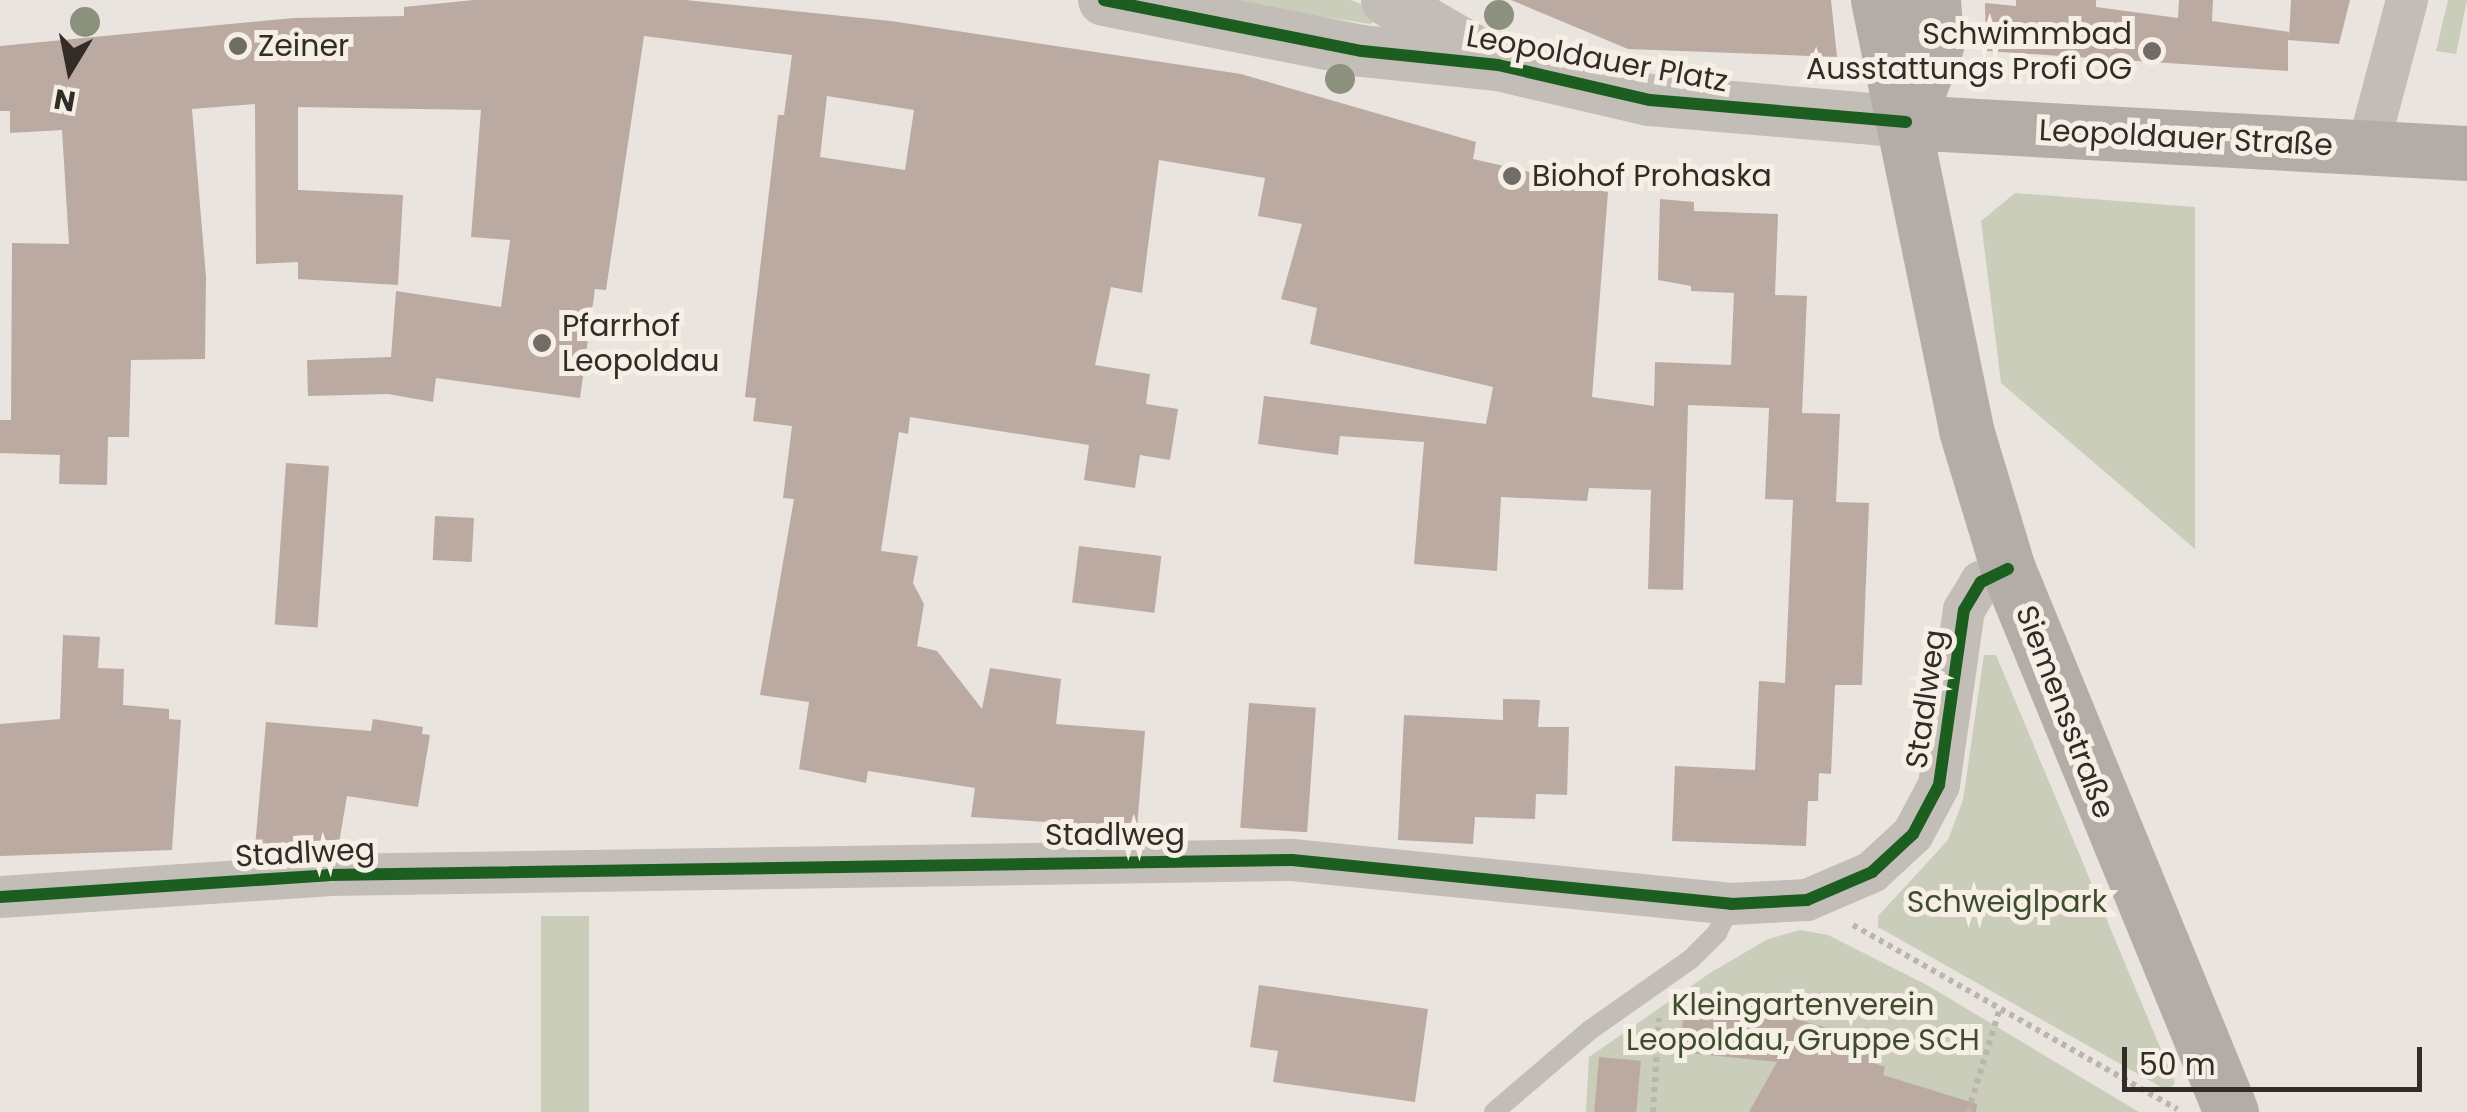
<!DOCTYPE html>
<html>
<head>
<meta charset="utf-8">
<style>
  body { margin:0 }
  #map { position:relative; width:2467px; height:1112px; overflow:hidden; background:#eae4de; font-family:Poppins,sans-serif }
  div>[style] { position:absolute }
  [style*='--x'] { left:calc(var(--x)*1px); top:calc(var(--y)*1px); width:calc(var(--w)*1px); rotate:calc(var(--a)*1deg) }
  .green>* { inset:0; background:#c9cdba; transform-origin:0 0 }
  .building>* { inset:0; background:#bbaaa2; transform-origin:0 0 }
  .path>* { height:6px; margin-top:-3px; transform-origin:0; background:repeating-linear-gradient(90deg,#bbb5b0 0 5px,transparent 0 10px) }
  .service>* { height:20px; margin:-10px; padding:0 10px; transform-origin:10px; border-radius:10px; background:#c2bdb7 }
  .minor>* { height:42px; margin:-21px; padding:0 21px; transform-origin:21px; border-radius:21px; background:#c2bdb7 }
  .tertiary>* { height:52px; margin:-26px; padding:0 26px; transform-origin:26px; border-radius:26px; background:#c2bdb7 }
  .secondary>* { height:55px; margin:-27.5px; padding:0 27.5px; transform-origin:27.5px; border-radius:27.5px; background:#b3ada8 }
  .cycleway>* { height:12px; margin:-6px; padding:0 6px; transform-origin:6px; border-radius:6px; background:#1b5e20 }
  .trees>* { width:30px; height:30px; margin:-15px; border-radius:50%; background:#8c917d }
  .dots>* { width:28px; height:28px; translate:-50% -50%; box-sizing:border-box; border:5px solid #f6efe5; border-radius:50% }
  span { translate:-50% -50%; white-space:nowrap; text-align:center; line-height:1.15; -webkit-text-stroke:10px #f6efe5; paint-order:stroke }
  .poi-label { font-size:30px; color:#322b27 }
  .right { translate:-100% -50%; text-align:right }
  .left { translate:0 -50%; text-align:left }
  .street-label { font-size:30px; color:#322b27 }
  .park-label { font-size:30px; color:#3f4d2e }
  .north { position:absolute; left:20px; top:20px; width:100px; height:100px; -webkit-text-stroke:8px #f6efe5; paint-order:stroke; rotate:190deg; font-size:28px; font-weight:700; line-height:40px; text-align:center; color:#322b27 }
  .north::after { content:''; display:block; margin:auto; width:35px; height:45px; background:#322b27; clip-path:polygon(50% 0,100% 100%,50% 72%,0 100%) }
  .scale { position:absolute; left:2122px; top:1047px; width:300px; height:45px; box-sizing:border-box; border:5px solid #322b27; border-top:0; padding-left:12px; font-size:30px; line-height:35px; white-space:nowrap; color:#322b27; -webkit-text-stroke:8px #f6efe5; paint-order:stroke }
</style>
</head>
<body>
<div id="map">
  <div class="green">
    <div style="clip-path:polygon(1214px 0,1351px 0,1376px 11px,1378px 19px,1370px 24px)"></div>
    <div style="clip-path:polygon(2448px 0,2467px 0,2456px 54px,2436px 51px)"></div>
    <div style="clip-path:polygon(2015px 193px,2195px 207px,2195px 549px,2001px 383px,1981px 221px)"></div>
    <div style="clip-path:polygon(1984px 655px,1996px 655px,2175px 1083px,2168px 1091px,1878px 927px,1878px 916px,1948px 840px,1963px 800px)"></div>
    <div style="left:541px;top:916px;width:48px;height:199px"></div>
    <div style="clip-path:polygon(1800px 930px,1828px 935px,1927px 985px,2139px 1112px,1586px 1112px,1589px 1057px,1710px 973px,1768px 939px)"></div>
  </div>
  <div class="building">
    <div style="clip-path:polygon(evenodd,474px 0,685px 0,891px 21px,1241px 74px,1476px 142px,1473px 159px,1543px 175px,1542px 181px,1608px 192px,1592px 397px,1654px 406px,1655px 362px,1731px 365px,1734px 293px,1691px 291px,1691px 286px,1658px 280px,1660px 199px,1694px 202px,1694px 211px,1778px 214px,1775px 295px,1807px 296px,1802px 413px,1840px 414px,1836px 502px,1869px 503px,1862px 685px,1835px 685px,1831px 774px,1819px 773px,1818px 801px,1808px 801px,1806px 846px,1672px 841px,1675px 766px,1755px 770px,1759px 681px,1785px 683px,1793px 500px,1765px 499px,1769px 408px,1688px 405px,1683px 590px,1648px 589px,1651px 490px,1589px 488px,1587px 501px,1501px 497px,1497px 571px,1414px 564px,1424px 442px,1340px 436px,1338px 455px,1258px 444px,1264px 396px,1486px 424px,1493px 387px,1310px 344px,1317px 308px,1281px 299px,1302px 224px,1258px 216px,1265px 178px,1159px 160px,1142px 293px,1111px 287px,1095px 365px,1150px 374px,1146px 404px,1178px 409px,1170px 460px,1140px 455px,1135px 488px,1084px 480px,1089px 445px,910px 417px,908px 434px,899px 432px,881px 551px,918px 556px,913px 583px,924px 604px,917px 646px,937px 651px,982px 709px,990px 668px,1061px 679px,1056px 724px,1145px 731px,1137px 828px,971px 817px,975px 788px,868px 771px,866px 783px,799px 769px,809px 702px,760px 695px,794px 499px,783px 498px,792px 426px,753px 421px,756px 398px,745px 397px,778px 115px,784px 115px,792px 55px,644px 36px,606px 290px,595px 289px,580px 398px,436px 378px,433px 402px,388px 394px,308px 396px,307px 360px,391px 357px,396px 291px,501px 307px,510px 240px,471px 237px,481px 110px,298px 107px,298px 190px,403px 195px,398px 285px,298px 279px,298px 262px,256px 264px,255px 104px,192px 109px,206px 277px,205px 359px,131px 360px,129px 437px,108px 437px,107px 485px,59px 484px,60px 455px,0 453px,0 420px,11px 420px,12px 243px,69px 244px,62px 130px,10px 133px,10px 111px,0 111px,0 46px,294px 18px,404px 16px,404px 7px,474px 0,827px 96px,914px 110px,905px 170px,820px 157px,827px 96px)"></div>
    <div style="clip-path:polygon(1511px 0,1831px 0,1837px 57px,1628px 49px)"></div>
    <div style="clip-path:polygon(2016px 0,2096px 0,2096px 7px,2178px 18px,2179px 0,2213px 0,2212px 21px,2289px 32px,2289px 39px,2291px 0,2350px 0,2339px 44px,2288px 40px,2288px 71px,1986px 51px,1985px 3px,2016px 6px)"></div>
    <div style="left:286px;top:463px;width:43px;height:162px;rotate:4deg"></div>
    <div style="left:435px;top:516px;width:39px;height:44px;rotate:3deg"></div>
    <div style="left:1079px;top:546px;width:83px;height:57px;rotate:7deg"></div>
    <div style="clip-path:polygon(63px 635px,100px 637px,98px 668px,124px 669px,123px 705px,169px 709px,169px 719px,181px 720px,172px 850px,0 856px,0 724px,60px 719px)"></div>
    <div style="clip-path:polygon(1503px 699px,1540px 700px,1538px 727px,1569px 727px,1567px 795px,1536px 794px,1535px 819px,1475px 817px,1473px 844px,1398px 840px,1404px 715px,1503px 720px)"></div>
    <div style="left:1249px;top:703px;width:67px;height:125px;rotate:4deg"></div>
    <div style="clip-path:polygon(373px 719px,423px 727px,422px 734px,430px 735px,418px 807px,347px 796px,339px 843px,255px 847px,266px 722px,371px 731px)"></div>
    <div style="clip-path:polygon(1259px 985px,1428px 1009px,1415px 1102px,1273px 1082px,1278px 1051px,1250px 1047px)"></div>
    <div style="clip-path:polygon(1685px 998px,1744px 1004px,1875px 1042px,1870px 1062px,1885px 1067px,1883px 1075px,1977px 1104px,1976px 1112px,1749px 1112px,1777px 1062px,1680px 1052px)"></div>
    <div style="left:1599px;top:1057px;width:42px;height:55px;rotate:5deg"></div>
  </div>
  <div class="path">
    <div style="--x:1853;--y:925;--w:373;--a:29.6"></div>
    <div style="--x:1653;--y:1112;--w:94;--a:-86.3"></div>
    <div style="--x:1968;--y:1112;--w:109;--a:-72.9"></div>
  </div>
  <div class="service">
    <div style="--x:1494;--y:1112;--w:126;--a:-40.5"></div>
    <div style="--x:1590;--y:1030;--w:123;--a:-35.1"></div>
    <div style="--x:1691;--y:959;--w:37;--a:-45"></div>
    <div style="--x:1717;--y:933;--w:32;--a:-64"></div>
  </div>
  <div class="minor">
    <div style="--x:2368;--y:147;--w:152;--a:-75.1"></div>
    <div style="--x:0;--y:897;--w:329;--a:-3.8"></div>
    <div style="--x:328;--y:875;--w:964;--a:-0.89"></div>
    <div style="--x:1292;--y:860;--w:441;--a:5.7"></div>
    <div style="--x:1731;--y:904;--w:76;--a:-3"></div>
    <div style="--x:1807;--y:900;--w:71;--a:-23.3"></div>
    <div style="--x:1872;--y:872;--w:56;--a:-42.8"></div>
    <div style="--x:1913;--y:834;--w:55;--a:-62"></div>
    <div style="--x:1939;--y:785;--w:177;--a:-81.9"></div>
    <div style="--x:1964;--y:610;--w:33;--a:-59"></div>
    <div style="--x:1981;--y:582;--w:30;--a:-26"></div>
  </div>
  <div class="tertiary">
    <div style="--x:1104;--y:0;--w:263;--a:11.2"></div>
    <div style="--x:1362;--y:51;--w:137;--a:5.9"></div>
    <div style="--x:1498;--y:65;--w:156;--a:13"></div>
    <div style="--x:1650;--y:100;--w:257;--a:4.9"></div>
    <div style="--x:1387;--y:0;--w:113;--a:30.4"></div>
  </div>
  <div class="secondary">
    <div style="--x:1878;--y:0;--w:439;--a:78.4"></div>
    <div style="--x:1966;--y:430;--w:145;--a:73.2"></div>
    <div style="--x:2008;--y:569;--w:587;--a:67.67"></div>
    <div style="--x:1906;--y:122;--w:562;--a:3.16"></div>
    <div style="--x:1906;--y:122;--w:82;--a:-68.5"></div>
    <div style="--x:1936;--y:46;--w:46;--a:-93.7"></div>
  </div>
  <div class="cycleway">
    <div style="--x:1104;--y:0;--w:263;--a:11.2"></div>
    <div style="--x:1362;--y:51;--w:137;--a:5.9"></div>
    <div style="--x:1498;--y:65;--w:156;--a:13"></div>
    <div style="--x:1650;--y:100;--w:257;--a:4.9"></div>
    <div style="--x:0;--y:897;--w:329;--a:-3.8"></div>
    <div style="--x:328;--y:875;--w:964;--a:-0.89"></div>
    <div style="--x:1292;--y:860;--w:441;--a:5.7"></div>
    <div style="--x:1731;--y:904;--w:76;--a:-3"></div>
    <div style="--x:1807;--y:900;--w:71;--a:-23.3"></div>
    <div style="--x:1872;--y:872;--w:56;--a:-42.8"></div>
    <div style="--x:1913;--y:834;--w:55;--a:-62"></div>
    <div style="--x:1939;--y:785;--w:177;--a:-81.9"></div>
    <div style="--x:1964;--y:610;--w:33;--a:-59"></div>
    <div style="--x:1981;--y:582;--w:30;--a:-26"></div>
  </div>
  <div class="trees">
    <div style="left:1499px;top:15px"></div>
    <div style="left:85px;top:22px"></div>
    <div style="left:1340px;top:79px"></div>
  </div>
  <div class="dots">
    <div style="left:238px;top:46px;background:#726c67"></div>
    <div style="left:2152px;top:51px;background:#726c67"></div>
    <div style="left:1512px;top:176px;background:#726c67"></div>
    <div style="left:542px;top:343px;background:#726c67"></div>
  </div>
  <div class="poi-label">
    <span class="right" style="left:2132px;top:51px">Schwimmbad<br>Ausstattungs Profi OG</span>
    <span class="left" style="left:258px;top:46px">Zeiner</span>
    <span class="left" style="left:1532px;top:176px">Biohof Prohaska</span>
    <span class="left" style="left:562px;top:343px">Pfarrhof<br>Leopoldau</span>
  </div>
  <div class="street-label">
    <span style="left:1597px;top:59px;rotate:10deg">Leopoldauer Platz</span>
    <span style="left:2186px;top:138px;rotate:3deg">Leopoldauer Straße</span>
    <span style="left:1926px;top:699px;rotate:-82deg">Stadlweg</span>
    <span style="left:2065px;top:712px;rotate:69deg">Siemensstraße</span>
    <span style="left:1115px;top:835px">Stadlweg</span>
    <span style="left:305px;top:853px;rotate:-3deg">Stadlweg</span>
  </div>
  <div class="park-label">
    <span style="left:2007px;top:902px">Schweiglpark</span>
    <span style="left:1803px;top:1022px">Kleingartenverein<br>Leopoldau, Gruppe SCH</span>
  </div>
  <div class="north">N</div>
  <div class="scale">50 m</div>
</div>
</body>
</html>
